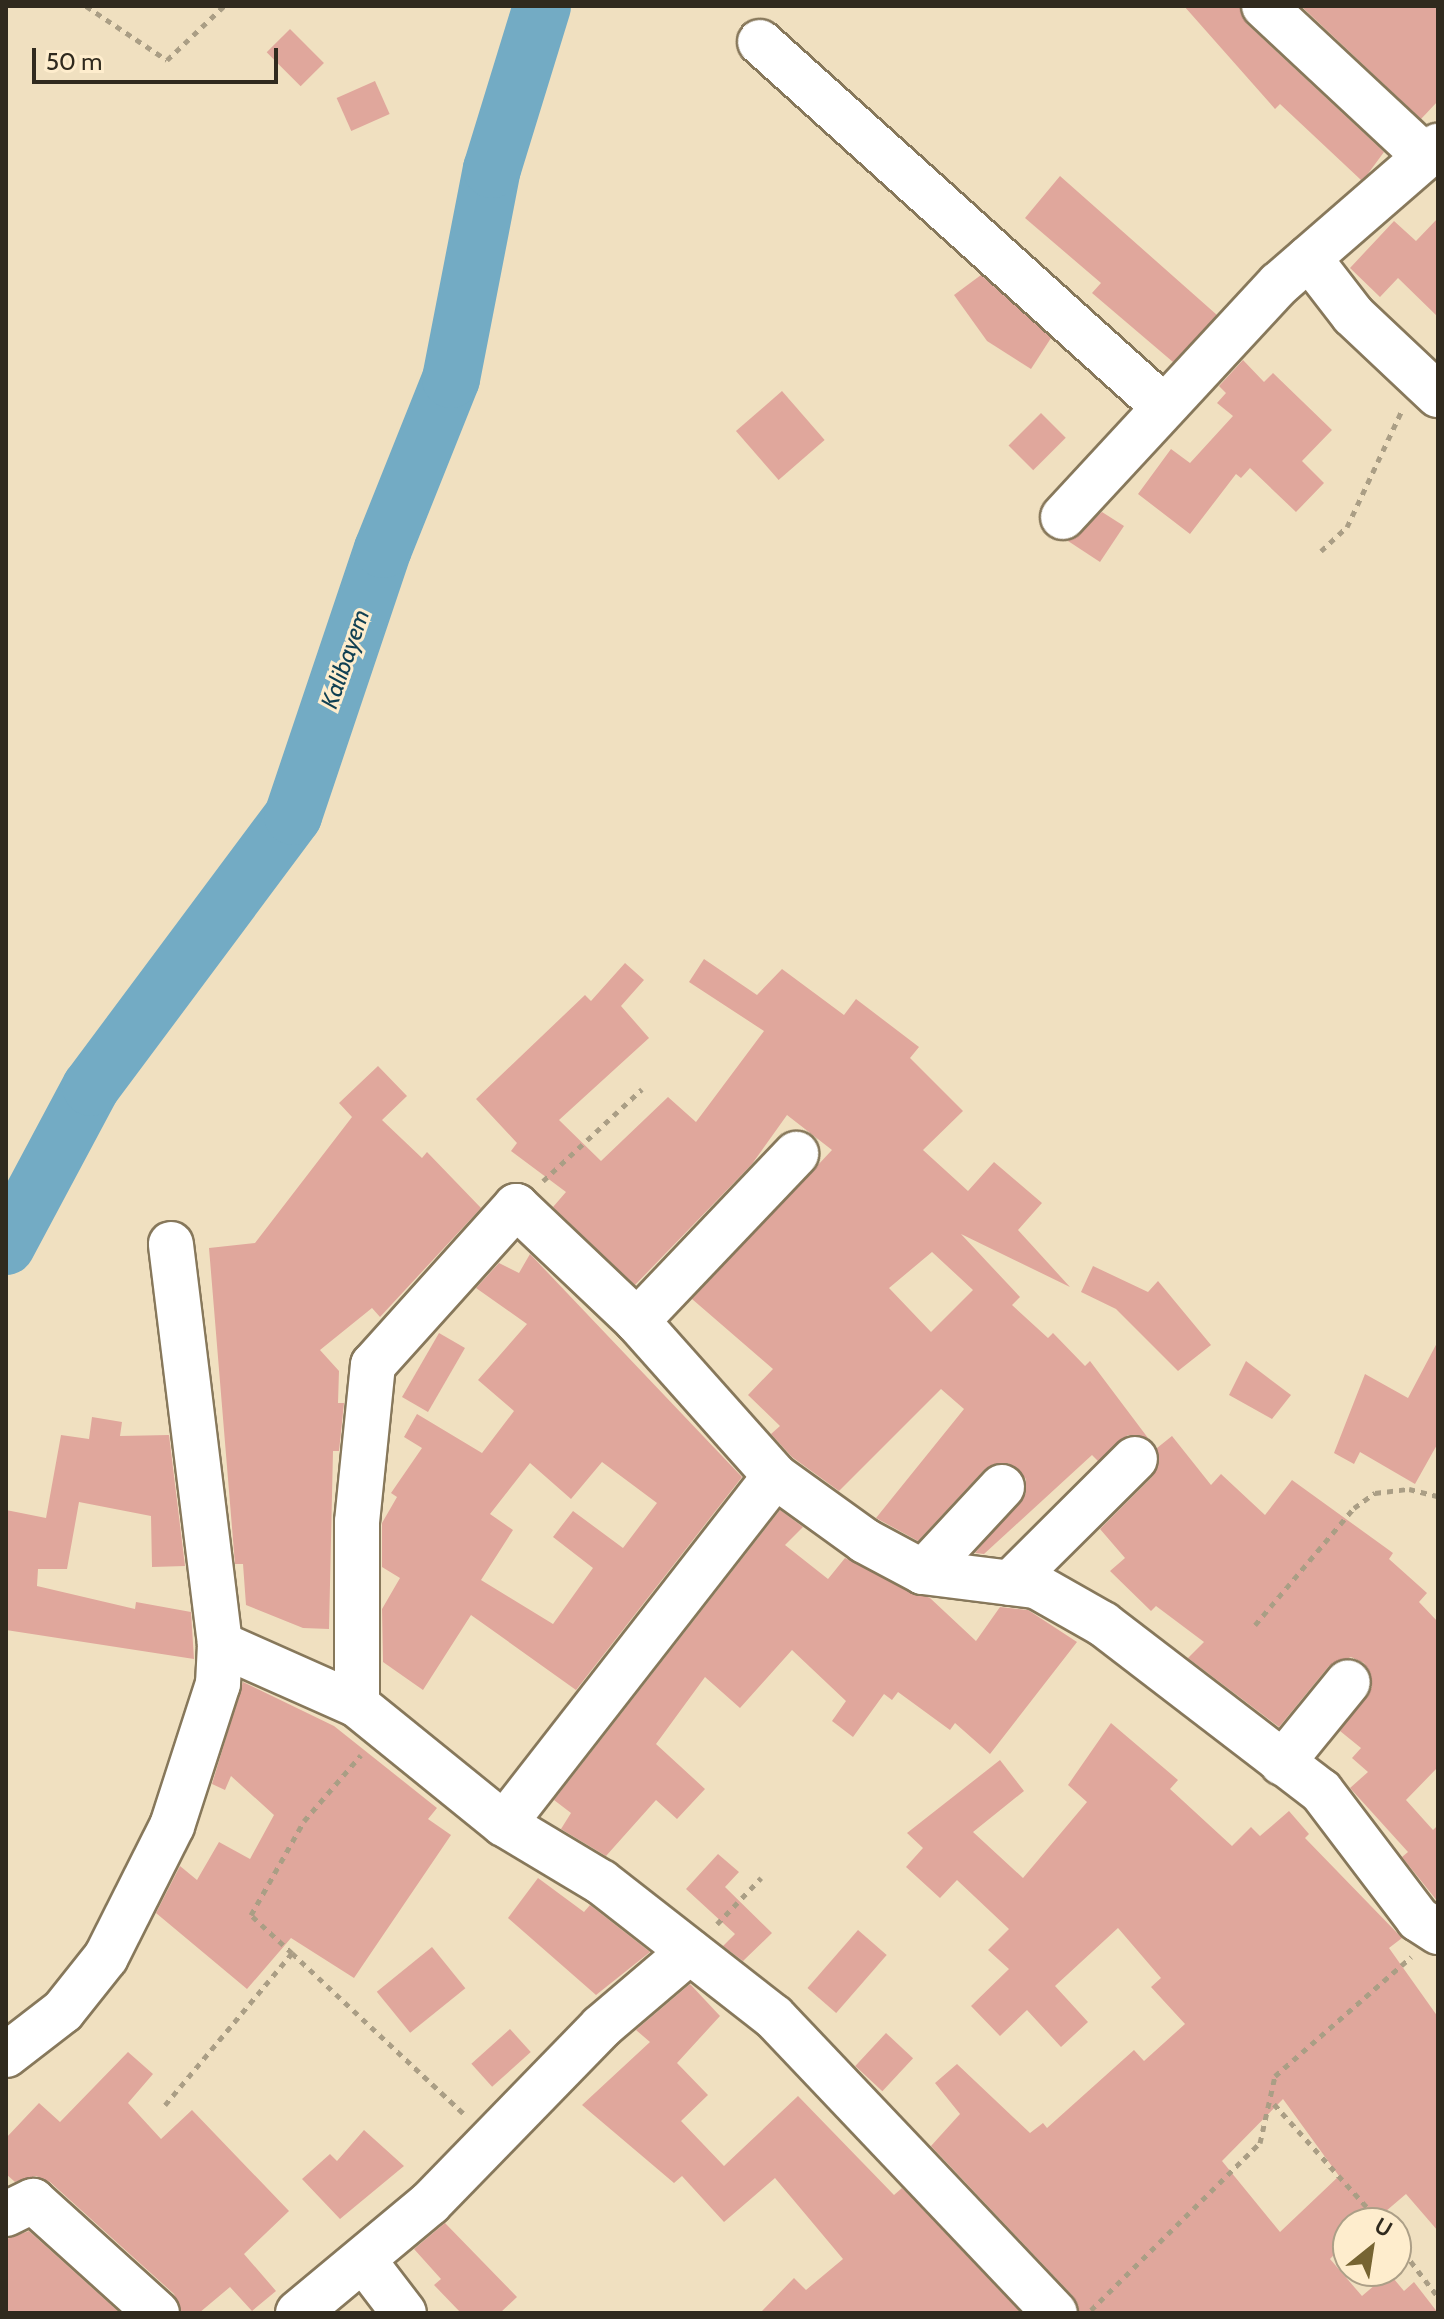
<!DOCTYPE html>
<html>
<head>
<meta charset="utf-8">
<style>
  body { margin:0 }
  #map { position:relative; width:1444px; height:2319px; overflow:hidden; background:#f0e0c0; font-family:Cabin,sans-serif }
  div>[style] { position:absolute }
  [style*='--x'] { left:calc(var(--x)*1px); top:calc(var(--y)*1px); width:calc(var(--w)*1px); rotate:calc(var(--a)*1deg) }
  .river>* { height:58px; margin:-29px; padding:0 29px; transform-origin:29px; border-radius:29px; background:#73abc4 }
  .building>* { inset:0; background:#e0a79c; transform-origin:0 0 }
  .path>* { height:5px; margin-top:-2.5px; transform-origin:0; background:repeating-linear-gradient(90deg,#aa9e85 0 6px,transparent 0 12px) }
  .roads { filter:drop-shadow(2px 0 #87785b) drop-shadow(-2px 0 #87785b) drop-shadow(0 2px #87785b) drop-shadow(0 -2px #87785b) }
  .minor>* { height:44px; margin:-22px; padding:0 22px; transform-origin:22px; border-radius:22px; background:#fff }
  span { translate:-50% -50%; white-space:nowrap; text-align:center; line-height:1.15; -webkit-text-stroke:6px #feedcd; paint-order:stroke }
  .water-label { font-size:24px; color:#0f3f52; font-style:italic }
  .frame { position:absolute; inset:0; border:8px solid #302a1e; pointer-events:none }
  .north { position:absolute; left:1332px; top:2207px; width:80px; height:80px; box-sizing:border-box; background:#feedcd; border:2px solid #ac9f87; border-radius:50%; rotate:30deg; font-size:22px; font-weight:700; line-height:32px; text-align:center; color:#302a1e }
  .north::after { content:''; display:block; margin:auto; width:28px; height:36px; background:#766432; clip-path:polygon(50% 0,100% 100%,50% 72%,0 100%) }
  .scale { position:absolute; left:32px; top:48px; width:246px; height:36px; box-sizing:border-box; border:4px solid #302a1e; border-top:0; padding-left:10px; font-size:24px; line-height:28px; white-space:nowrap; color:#302a1e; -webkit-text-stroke:6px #feedcd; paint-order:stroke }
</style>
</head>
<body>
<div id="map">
  <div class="river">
    <div style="--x:6;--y:1246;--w:180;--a:-61.9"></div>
    <div style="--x:91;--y:1087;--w:338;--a:-53.3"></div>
    <div style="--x:293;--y:816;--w:282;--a:-71.4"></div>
    <div style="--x:383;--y:549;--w:183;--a:-68.2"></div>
    <div style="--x:451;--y:379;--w:214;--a:-79"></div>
    <div style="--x:492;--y:169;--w:170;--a:-72.9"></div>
  </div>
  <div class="building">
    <div style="clip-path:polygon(1184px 6px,1239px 6px,1247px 24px,1384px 152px,1367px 175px,1361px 180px,1280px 104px,1275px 109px)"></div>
    <div style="clip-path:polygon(1301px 6px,1438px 6px,1438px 101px,1421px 119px)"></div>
    <div style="left:290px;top:29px;width:48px;height:33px;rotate:45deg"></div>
    <div style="left:375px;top:81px;width:36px;height:42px;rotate:66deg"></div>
    <div style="clip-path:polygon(1060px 176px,1217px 315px,1173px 362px,1092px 293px,1101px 283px,1025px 218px)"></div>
    <div style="clip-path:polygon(1438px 218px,1438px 317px,1398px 278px,1380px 297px,1350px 268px,1394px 221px,1416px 241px)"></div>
    <div style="clip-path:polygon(981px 275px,1051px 338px,1031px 369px,987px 341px,954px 295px)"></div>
    <div style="clip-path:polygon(1243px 360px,1264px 382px,1273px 373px,1332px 430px,1302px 461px,1324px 483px,1296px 512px,1250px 468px,1241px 478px,1236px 474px,1190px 534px,1138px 494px,1171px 449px,1190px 463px,1233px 416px,1217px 403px,1226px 393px,1219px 386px)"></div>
    <div style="left:782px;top:391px;width:65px;height:61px;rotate:49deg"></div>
    <div style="left:1041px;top:413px;width:35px;height:46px;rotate:45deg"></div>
    <div style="clip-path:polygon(1102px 512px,1124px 526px,1100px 562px,1068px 541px)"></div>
    <div style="clip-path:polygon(evenodd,704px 959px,757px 995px,782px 969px,844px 1015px,856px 999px,919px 1047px,910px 1058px,963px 1111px,923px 1150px,968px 1191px,994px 1162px,1042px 1203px,1018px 1230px,1070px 1287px,961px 1234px,1020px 1297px,1012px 1305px,1048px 1338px,1053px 1333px,1085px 1366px,1090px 1361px,1148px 1438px,1128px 1435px,1098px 1461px,1092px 1455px,984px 1554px,975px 1553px,1026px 1493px,1026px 1479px,1008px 1463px,984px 1470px,918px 1541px,876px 1518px,964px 1409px,941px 1389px,839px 1491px,792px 1457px,771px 1434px,780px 1426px,748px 1395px,773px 1369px,692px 1299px,832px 1150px,787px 1115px,752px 1164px,635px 1285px,553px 1207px,566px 1192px,511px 1151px,517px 1143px,476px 1099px,585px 995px,591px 1001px,625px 963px,644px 980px,621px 1006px,649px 1038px,559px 1120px,601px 1161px,668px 1097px,696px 1122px,764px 1031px,689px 982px,704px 959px,932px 1252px,973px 1290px,931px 1332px,889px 1288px,932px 1252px)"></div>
    <div style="clip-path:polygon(378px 1066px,407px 1096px,382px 1120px,422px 1158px,427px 1152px,481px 1208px,380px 1317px,372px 1308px,320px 1350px,339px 1371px,338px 1403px,344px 1403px,339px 1451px,333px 1451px,329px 1629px,303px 1628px,246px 1605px,243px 1564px,235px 1564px,209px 1248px,255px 1243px,352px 1117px,339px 1103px)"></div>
    <div style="clip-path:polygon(evenodd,530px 1254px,742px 1477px,576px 1690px,471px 1615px,423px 1690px,383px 1662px,382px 1609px,400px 1578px,382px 1567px,382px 1523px,397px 1497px,391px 1493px,422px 1448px,404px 1437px,417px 1414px,482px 1453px,514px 1411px,478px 1380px,527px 1324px,476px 1288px,499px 1263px,519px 1273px,530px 1254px,602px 1462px,657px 1503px,623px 1548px,573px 1511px,553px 1537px,593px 1568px,553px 1624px,481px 1580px,513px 1530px,490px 1514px,530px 1463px,571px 1499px,602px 1462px)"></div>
    <div style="clip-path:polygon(1093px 1266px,1148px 1292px,1158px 1281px,1211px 1345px,1178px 1371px,1116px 1309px,1081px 1292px)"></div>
    <div style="left:439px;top:1333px;width:30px;height:74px;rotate:30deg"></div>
    <div style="clip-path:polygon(1438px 1341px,1438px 1443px,1415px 1484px,1360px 1452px,1354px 1464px,1334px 1453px,1365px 1374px,1408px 1398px)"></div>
    <div style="clip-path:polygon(1246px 1361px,1291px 1395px,1272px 1419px,1229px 1395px)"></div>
    <div style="clip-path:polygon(92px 1417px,122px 1422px,120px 1436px,169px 1435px,185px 1566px,152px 1567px,151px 1516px,79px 1502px,67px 1569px,38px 1569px,37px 1586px,135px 1609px,136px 1602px,191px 1612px,194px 1659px,6px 1630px,6px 1510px,46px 1518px,61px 1435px,89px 1439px)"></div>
    <div style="clip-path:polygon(1172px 1436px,1211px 1485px,1221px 1474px,1265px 1515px,1292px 1480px,1393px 1553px,1389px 1559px,1427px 1593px,1419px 1602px,1438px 1622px,1438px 1767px,1406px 1800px,1433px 1830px,1438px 1825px,1438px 1902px,1402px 1857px,1408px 1852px,1350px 1788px,1368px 1772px,1352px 1758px,1361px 1748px,1340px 1731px,1372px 1687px,1364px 1663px,1351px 1657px,1329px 1666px,1279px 1727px,1188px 1658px,1204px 1642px,1156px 1606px,1151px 1611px,1110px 1571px,1125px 1558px,1100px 1529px,1153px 1476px,1157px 1448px)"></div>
    <div style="clip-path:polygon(780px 1510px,803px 1527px,785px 1545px,828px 1579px,845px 1558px,930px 1598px,976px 1641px,1000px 1607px,1028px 1610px,1077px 1642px,990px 1754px,955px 1723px,950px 1730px,898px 1692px,892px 1700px,884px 1694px,853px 1737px,832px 1721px,846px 1701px,792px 1650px,740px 1708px,705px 1677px,656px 1744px,705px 1789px,677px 1819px,656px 1800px,606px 1856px,561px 1829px,571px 1813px,554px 1800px)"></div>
    <div style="clip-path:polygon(243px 1682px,334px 1726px,437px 1808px,428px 1819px,451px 1835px,354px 1978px,291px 1938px,247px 1989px,156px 1913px,180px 1866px,197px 1880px,219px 1842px,250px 1859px,274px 1815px,231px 1776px,225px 1790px,212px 1784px)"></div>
    <div style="clip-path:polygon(evenodd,1111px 1723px,1178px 1780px,1170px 1789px,1232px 1846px,1251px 1827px,1260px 1836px,1289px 1811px,1309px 1834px,1305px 1838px,1402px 1938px,1389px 1948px,1438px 2017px,1438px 2231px,1406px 2194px,1372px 2223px,1345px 2223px,1348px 2240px,1330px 2259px,1362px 2296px,1389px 2273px,1404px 2291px,1414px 2282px,1438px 2313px,1079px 2313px,1073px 2296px,931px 2146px,960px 2114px,935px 2083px,957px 2064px,1030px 2133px,1043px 2123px,1047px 2128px,1134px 2050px,1144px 2061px,1185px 2024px,1151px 1987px,1161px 1978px,1118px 1928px,1055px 1986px,1088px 2022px,1061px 2047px,1027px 2010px,1000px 2036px,971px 2006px,1009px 1969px,988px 1950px,1009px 1929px,957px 1880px,940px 1898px,906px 1867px,923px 1848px,907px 1833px,1000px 1760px,1024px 1791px,973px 1832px,1023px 1878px,1087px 1802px,1068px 1785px,1111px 1723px,1283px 2099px,1339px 2176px,1280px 2232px,1222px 2161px,1283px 2099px)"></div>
    <div style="clip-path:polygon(718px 1854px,739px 1872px,725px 1887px,772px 1933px,743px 1961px,723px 1946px,735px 1934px,686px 1889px)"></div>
    <div style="clip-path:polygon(538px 1878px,584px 1912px,590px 1905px,650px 1952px,596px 1995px,508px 1918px)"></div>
    <div style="left:858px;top:1930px;width:38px;height:77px;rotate:41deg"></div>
    <div style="left:432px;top:1947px;width:53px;height:71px;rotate:51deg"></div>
    <div style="clip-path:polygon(690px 1984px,720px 2016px,677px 2063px,708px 2095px,681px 2121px,724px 2166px,798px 2096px,894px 2195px,902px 2188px,1021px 2313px,760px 2313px,794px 2278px,806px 2290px,843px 2259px,775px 2178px,724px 2222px,682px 2176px,674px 2183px,582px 2105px,650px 2042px,636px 2030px)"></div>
    <div style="left:510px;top:2029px;width:31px;height:52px;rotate:48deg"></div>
    <div style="left:886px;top:2033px;width:37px;height:45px;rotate:43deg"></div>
    <div style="clip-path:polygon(128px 2052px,153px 2074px,128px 2103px,161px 2139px,192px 2110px,289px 2211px,244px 2254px,276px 2291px,252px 2311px,230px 2287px,199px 2313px,181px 2313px,174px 2294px,50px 2182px,36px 2176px,15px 2182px,6px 2174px,6px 2138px,39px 2103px,60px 2122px)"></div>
    <div style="clip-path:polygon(364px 2130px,404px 2166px,340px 2219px,302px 2179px,330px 2154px,337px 2161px)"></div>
    <div style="clip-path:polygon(445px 2223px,517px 2297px,500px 2313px,461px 2313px,434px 2285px,441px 2279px,414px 2249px)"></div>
    <div style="clip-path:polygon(29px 2231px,120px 2313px,6px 2313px,6px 2239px)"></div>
  </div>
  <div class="path">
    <div style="--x:86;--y:6;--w:97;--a:33.7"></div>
    <div style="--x:167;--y:60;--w:79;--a:-43.5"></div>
    <div style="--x:1321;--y:551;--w:35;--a:-43"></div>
    <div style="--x:1347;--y:527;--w:127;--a:-64.8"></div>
    <div style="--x:543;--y:1181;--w:135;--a:-42.9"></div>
    <div style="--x:1255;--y:1625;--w:153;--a:-49.8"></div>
    <div style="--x:1354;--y:1508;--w:26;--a:-36"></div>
    <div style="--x:1375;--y:1493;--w:34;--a:-7"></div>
    <div style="--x:1409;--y:1489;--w:30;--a:14"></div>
    <div style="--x:717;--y:1924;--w:64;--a:-46.3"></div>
    <div style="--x:292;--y:1953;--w:56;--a:-137.2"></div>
    <div style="--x:251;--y:1915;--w:108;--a:-60.6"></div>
    <div style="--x:304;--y:1821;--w:87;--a:-49.2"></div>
    <div style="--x:1274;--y:2104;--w:160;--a:48"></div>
    <div style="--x:165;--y:2105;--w:198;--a:-50.1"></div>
    <div style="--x:292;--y:1953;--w:237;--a:43.1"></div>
    <div style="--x:1396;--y:2242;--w:69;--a:52.6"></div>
    <div style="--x:1091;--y:2310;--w:238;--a:-44.7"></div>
    <div style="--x:1260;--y:2143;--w:69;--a:-77.4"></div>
    <div style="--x:1275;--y:2076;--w:181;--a:-41.2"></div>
  </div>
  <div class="roads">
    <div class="minor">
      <div style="--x:1264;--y:6;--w:220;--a:43"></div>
      <div style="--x:760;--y:42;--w:544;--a:42.1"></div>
      <div style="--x:1309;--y:258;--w:72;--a:52.3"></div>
      <div style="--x:1353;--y:315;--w:117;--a:43.3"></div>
      <div style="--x:1063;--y:517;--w:318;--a:-47.2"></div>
      <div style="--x:1279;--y:284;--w:211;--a:-41"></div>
      <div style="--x:637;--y:1321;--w:231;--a:-46.4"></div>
      <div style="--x:923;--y:1572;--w:116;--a:-47.1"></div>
      <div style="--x:1010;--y:1583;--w:176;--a:-44.8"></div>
      <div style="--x:220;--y:1644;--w:150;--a:24"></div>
      <div style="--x:357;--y:1705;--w:189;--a:39"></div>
      <div style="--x:504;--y:1824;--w:113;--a:30.9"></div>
      <div style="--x:601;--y:1882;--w:219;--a:38"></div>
      <div style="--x:774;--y:2017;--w:408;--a:46.5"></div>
      <div style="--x:357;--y:1705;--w:183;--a:-90"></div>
      <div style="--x:357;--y:1522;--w:158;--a:-84.2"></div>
      <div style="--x:373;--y:1365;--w:214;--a:-48"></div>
      <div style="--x:516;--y:1206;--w:167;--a:43.5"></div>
      <div style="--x:637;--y:1321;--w:208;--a:48.3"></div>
      <div style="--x:775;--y:1476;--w:111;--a:35.8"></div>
      <div style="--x:865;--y:1541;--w:66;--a:28.1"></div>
      <div style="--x:923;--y:1572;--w:114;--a:7.1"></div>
      <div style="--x:1036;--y:1586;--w:77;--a:29.6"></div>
      <div style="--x:1103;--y:1624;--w:275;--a:37.5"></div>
      <div style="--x:1321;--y:1791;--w:161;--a:52.8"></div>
      <div style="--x:1418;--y:1919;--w:24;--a:33"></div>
      <div style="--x:1282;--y:1763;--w:104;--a:-50.8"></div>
      <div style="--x:504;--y:1824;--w:441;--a:-52.1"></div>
      <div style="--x:6;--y:2055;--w:72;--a:-37.7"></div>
      <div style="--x:63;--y:2011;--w:69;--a:-51.5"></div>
      <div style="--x:106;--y:1957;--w:147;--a:-63.3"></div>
      <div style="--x:172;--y:1826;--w:149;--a:-72.1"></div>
      <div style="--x:218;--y:1684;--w:40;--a:-87.1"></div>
      <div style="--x:220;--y:1644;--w:403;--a:-97"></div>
      <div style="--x:6;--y:2214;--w:30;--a:-26"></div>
      <div style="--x:33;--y:2201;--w:167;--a:42.1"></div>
      <div style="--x:365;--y:2262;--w:64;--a:52.6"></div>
      <div style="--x:298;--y:2313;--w:172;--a:-39.8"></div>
      <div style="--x:430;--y:2203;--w:245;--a:-45.8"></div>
      <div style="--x:601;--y:2027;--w:116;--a:-40.4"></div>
    </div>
  </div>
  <div class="water-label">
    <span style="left:345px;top:659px;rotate:-71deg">Kalibayem</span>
  </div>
  <div class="frame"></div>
  <div class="north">U</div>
  <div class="scale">50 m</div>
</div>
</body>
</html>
